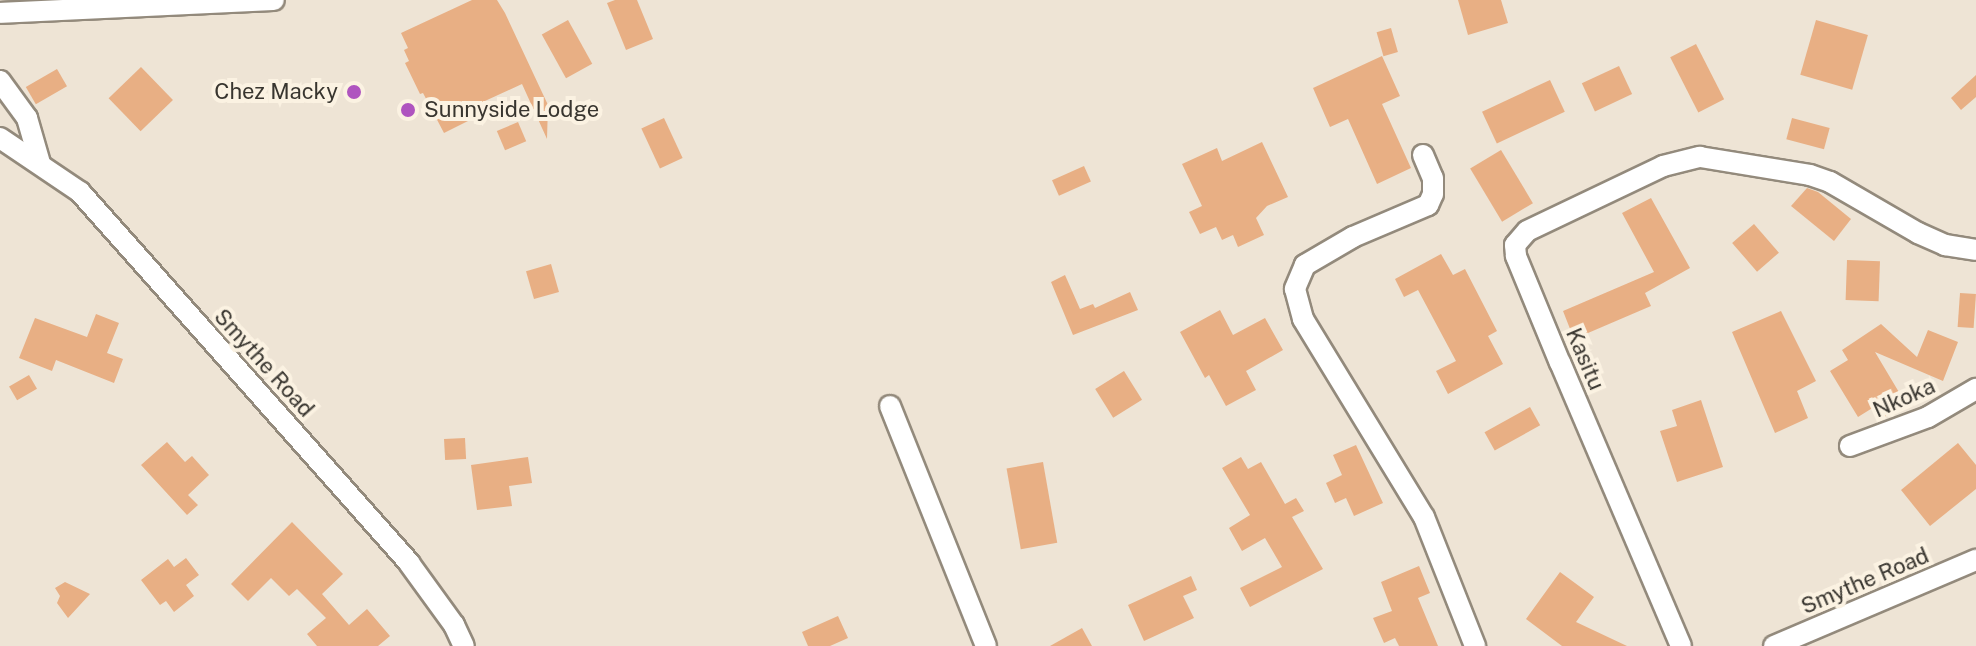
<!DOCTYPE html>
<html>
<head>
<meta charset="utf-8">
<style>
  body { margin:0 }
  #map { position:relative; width:1976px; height:646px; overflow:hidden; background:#eee4d5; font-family:"Public Sans",sans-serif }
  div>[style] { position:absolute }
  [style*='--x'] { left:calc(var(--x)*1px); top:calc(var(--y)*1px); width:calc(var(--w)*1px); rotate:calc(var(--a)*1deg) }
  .building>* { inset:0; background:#e8af84; transform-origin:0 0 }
  .roads { filter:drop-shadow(2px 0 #938a7c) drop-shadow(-2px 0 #938a7c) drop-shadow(0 2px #938a7c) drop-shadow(0 -2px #938a7c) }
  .minor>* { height:20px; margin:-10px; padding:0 10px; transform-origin:10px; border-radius:10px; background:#fff }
  .dots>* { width:22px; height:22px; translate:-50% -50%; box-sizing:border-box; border:4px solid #fbf2e2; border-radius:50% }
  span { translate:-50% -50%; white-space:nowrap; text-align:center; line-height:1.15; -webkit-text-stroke:8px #fbf2e2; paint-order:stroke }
  .poi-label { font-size:22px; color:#38352f }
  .right { translate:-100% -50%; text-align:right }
  .left { translate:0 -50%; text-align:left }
  .street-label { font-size:22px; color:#38352f }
</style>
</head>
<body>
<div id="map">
  <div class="building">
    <div style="clip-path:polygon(472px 0,497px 0,505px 13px,548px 105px,547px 139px,522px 84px,474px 106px,478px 116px,444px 133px,423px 93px,420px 94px,405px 63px,409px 61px,404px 50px,408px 48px,401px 33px)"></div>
    <div style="clip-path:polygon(615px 0,637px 0,653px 39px,626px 50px,607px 3px)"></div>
    <div style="clip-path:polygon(1458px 0,1501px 0,1508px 23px,1468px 35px)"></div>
    <div style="left:568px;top:20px;width:50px;height:30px;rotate:61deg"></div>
    <div style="left:1816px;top:20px;width:54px;height:57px;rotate:16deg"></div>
    <div style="left:1391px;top:28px;width:25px;height:15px;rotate:74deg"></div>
    <div style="left:1696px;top:44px;width:62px;height:29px;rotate:63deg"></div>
    <div style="clip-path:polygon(1382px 56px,1400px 96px,1382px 104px,1411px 168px,1377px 184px,1348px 119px,1330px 127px,1313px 88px)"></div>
    <div style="left:1619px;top:66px;width:31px;height:41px;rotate:65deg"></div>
    <div style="left:141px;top:67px;width:46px;height:45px;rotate:46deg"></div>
    <div style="left:57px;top:69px;width:20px;height:36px;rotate:60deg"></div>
    <div style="clip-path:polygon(1976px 75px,1976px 97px,1961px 110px,1951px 98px)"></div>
    <div style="left:1550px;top:80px;width:35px;height:75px;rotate:65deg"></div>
    <div style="left:664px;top:118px;width:44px;height:25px;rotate:65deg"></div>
    <div style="left:1792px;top:118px;width:39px;height:22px;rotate:15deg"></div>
    <div style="left:518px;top:122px;width:21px;height:23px;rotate:67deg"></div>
    <div style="clip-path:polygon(1262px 142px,1288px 197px,1267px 206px,1256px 218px,1264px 235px,1238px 247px,1233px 235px,1222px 240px,1216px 227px,1200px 234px,1189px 212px,1202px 206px,1182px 164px,1217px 148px,1222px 161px)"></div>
    <div style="left:1501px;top:150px;width:62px;height:36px;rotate:59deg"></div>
    <div style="left:1084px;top:166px;width:17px;height:35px;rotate:66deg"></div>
    <div style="clip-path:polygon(1807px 188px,1818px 192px,1851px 219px,1834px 241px,1791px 206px)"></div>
    <div style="clip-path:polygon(1651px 198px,1690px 268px,1645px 293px,1651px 306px,1574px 339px,1563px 311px,1654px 272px,1622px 213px)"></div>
    <div style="left:1754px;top:224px;width:38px;height:29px;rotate:49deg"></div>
    <div style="clip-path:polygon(1441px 254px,1453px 275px,1465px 269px,1497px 331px,1488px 336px,1503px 364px,1448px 394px,1436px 371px,1456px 361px,1418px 290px,1404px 297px,1395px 279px)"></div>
    <div style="left:1847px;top:260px;width:33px;height:40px;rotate:2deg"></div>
    <div style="left:551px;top:264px;width:29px;height:26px;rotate:74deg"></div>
    <div style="clip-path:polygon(1065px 275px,1080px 309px,1093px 304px,1095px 308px,1130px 292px,1138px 310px,1073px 335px,1051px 282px)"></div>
    <div style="left:1960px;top:293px;width:16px;height:34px;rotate:4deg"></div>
    <div style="clip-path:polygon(1220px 310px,1233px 335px,1265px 318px,1283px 350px,1246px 371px,1256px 390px,1226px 406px,1209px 375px,1205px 378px,1180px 332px)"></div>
    <div style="clip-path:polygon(1781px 311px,1816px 381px,1797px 391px,1808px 418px,1775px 433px,1732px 332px)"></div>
    <div style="clip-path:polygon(96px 314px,119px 323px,107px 353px,123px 359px,114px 383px,56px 360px,52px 371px,19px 358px,35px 318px,87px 337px)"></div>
    <div style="clip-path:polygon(1881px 324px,1917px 357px,1928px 330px,1958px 342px,1943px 381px,1875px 352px,1906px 404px,1881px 419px,1874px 407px,1858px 417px,1830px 371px,1848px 360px,1842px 350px)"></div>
    <div style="left:1124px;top:371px;width:34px;height:34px;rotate:58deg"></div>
    <div style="left:29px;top:375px;width:16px;height:23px;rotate:60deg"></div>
    <div style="clip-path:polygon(1701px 400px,1723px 467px,1677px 482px,1660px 431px,1677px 426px,1672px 410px)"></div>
    <div style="left:1530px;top:407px;width:21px;height:52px;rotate:61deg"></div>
    <div style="left:465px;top:438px;width:21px;height:21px;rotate:87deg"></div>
    <div style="clip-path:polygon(167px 442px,185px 462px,192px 456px,209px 475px,188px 495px,198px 505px,187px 515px,141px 465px)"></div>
    <div style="clip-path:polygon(1958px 443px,1976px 465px,1976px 489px,1930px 526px,1901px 490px)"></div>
    <div style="clip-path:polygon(1356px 445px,1383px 503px,1354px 516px,1346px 498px,1335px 503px,1326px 483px,1342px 475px,1333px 455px)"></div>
    <div style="clip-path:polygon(528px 457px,532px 483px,509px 486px,512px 506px,477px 510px,471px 465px)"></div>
    <div style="clip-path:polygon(1241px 457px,1248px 469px,1261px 462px,1285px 504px,1296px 498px,1304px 511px,1292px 517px,1323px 569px,1250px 607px,1240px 588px,1282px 567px,1265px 538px,1242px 551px,1229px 528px,1250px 515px,1222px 468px)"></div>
    <div style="left:1043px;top:462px;width:82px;height:37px;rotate:80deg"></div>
    <div style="clip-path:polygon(292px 522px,343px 574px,322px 594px,349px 625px,367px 609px,390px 636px,378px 646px,317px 646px,307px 634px,326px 618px,297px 589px,289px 596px,271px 578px,248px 601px,231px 584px)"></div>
    <div style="clip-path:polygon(186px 558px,199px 575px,186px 585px,194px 596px,174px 612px,166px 601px,160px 605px,141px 580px,168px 559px,174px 567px)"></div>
    <div style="clip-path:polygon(1419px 566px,1430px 593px,1418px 598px,1438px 646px,1399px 646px,1395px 638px,1384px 643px,1373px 618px,1392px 611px,1381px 582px)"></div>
    <div style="clip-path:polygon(1560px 572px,1594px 597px,1576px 622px,1627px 646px,1562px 646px,1526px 619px)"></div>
    <div style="clip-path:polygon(1191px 576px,1197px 590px,1183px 596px,1194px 618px,1144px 641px,1128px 605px)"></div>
    <div style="clip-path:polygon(65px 582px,90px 594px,68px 618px,57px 603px,60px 596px,55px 588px)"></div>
    <div style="clip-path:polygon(838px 616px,848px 638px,830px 646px,808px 646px,802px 632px)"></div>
    <div style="clip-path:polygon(1082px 628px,1092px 646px,1050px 646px)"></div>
  </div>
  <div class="roads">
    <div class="minor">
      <div style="--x:0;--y:13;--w:274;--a:-2.7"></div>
      <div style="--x:0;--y:81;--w:46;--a:53.9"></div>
      <div style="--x:27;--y:118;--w:47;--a:73.9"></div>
      <div style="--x:0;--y:138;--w:97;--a:34"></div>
      <div style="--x:80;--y:192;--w:496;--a:48.4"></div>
      <div style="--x:409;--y:563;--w:77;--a:54"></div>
      <div style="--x:454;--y:625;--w:23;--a:65"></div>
      <div style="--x:1423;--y:155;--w:25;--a:67"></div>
      <div style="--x:1433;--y:178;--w:16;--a:90"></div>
      <div style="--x:1433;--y:194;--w:12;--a:114"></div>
      <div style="--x:1428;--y:205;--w:82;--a:156.9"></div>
      <div style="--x:1353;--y:237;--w:56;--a:149.7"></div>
      <div style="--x:1305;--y:265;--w:26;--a:113"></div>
      <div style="--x:1295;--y:289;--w:31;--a:75"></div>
      <div style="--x:1303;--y:319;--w:232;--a:58.6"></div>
      <div style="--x:1424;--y:517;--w:139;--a:68.4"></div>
      <div style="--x:890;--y:406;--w:258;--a:68.2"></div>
      <div style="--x:1850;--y:446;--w:83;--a:-20.4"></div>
      <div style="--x:1928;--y:417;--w:56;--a:-30.3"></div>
      <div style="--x:1681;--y:646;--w:308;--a:-113.1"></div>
      <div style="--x:1560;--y:363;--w:116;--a:-112.4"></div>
      <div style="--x:1516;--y:256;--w:11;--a:-95"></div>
      <div style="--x:1515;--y:245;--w:18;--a:-49"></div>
      <div style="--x:1527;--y:231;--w:151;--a:-25.5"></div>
      <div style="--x:1663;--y:166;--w:38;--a:-14"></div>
      <div style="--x:1700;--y:157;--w:111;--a:9.3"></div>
      <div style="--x:1810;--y:175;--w:21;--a:19"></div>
      <div style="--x:1830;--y:182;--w:102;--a:30.1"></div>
      <div style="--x:1918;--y:233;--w:30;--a:24"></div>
      <div style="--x:1945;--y:245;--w:31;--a:9"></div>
      <div style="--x:1774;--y:646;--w:220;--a:-23.1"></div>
    </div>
  </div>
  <div class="dots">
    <div style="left:354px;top:92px;background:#af54bf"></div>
    <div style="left:408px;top:110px;background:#af54bf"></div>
  </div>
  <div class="poi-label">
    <span class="right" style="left:338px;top:92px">Chez Macky</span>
    <span class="left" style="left:424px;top:110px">Sunnyside Lodge</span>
  </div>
  <div class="street-label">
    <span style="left:1585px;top:359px;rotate:67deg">Kasitu</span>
    <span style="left:264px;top:363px;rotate:48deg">Smythe Road</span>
    <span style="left:1904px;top:398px;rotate:-24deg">Nkoka</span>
    <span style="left:1865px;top:581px;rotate:-23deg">Smythe Road</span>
  </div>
</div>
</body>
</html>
